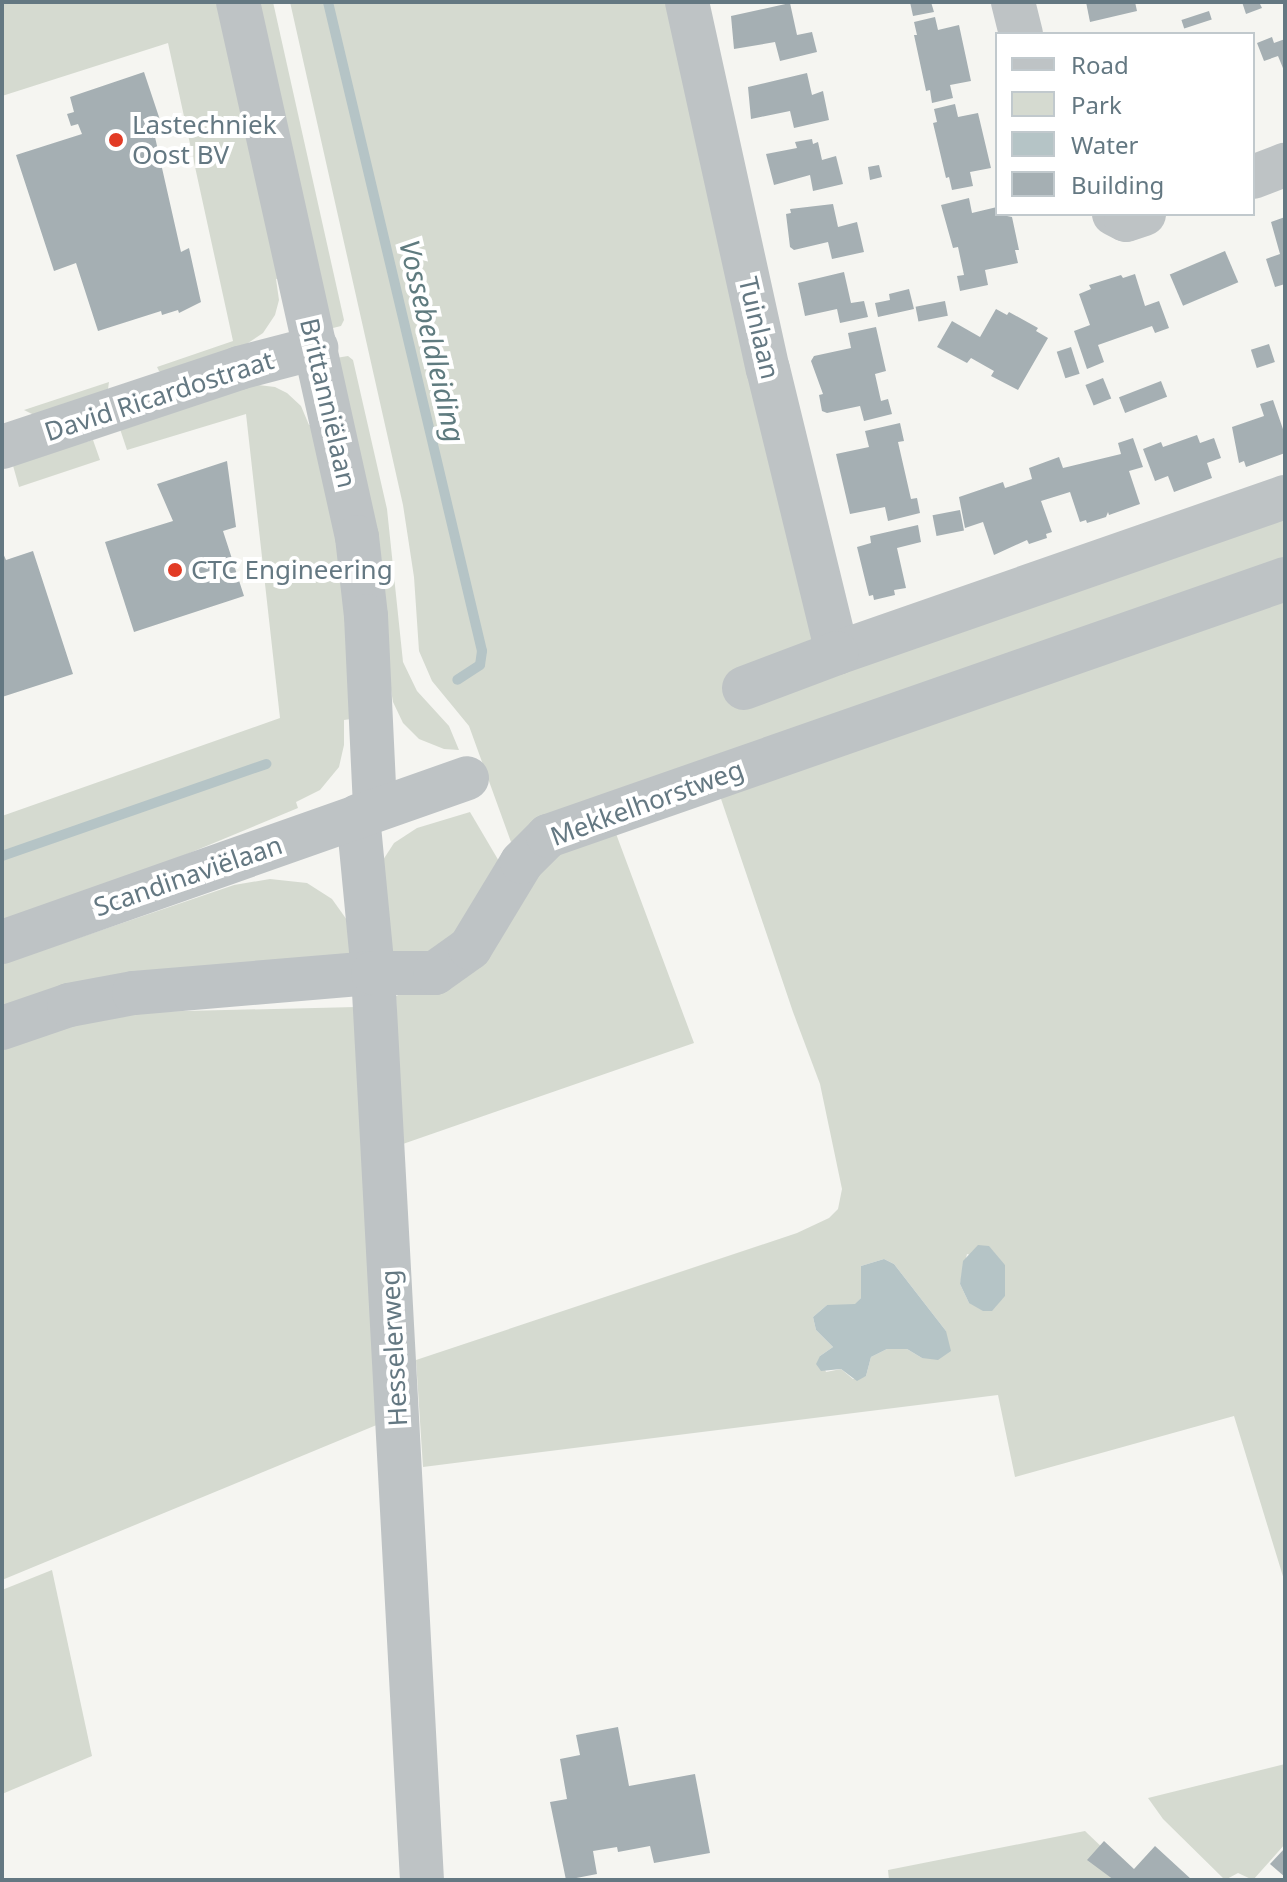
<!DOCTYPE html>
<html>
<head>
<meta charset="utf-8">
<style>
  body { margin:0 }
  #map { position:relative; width:1287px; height:1882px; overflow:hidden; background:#f5f5f1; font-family:"Noto Sans",sans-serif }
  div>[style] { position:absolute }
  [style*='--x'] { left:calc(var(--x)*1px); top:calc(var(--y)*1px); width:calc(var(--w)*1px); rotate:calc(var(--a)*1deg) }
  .green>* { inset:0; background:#d5dad0 }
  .water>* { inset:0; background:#b5c4c6 }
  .stream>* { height:10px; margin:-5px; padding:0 5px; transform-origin:5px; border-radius:5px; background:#b5c4c6 }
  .building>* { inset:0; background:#a5afb3; transform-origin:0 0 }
  .minor>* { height:44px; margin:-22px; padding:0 22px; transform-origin:22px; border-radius:22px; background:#bec3c5 }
  .dots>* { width:22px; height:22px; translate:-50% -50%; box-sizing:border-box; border:4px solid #fff; border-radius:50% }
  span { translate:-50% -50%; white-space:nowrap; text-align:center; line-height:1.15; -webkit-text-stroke:8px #fff; paint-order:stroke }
  .poi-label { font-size:26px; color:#647882 }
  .left { translate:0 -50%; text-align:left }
  .street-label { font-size:26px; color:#647882 }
  .water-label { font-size:28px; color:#5f7b7f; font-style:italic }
  .frame { position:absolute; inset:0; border:4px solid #647882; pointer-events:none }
  .legend { position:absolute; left:995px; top:32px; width:260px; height:184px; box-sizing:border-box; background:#fff; border:2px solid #c1c9cd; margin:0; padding:10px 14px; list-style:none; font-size:24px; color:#647882 }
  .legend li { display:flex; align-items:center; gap:16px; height:40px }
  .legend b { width:40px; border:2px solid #c1c9cd }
</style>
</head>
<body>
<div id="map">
  <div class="green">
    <div style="clip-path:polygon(2px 2px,220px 2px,283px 278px,276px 279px,279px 300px,275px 315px,263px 333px,245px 345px,168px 376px,159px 371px,157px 367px,233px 341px,168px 43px,2px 96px)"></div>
    <div style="clip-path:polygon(256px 2px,273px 2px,344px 320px,341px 326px,329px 329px)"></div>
    <div style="clip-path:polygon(290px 2px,328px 2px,397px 291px,332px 2px,671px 2px,824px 641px,1285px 515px,1285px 570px,511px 842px,469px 726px,432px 681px,419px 651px,414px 577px,403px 505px)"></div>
    <div style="clip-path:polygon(348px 356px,353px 360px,387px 509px,403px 662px,417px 691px,449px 726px,459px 750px,444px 749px,419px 739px,403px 723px,393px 702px,336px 358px)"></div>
    <div style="clip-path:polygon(109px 382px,107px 396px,40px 418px,24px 410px)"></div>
    <div style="clip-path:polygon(242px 383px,275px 387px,287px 393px,301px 406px,309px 425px,315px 423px,341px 545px,351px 719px,344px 720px,344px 745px,339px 767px,320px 790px,296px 802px,298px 808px,110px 886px,2px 924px,2px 816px,280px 718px,246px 414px,127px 450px,120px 429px)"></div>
    <div style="clip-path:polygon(93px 440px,100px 460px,19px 487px,12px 462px)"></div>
    <div style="clip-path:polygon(evenodd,1285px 586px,1285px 1583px,1234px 1416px,1015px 1477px,998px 1395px,423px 1467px,416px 1360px,797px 1233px,829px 1218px,838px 1209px,842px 1189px,820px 1084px,793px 1012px,718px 790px,1285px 586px,967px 1254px,1005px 1265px,1005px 1296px,969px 1303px,960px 1284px,967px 1254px,1285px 586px,884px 1259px,894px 1264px,946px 1331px,922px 1358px,907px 1349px,887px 1349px,871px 1357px,866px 1376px,853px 1379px,841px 1369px,826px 1372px,820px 1356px,833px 1347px,816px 1330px,813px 1317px,827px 1305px,855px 1305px,861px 1298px,861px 1266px,884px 1259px)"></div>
    <div style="clip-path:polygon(470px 812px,503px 868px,455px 946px,387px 960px,383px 860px,394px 843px,417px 828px)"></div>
    <div style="clip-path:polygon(615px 831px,694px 1043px,400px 1145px,396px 996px,407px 991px,537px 861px)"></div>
    <div style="clip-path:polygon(270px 879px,307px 883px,332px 899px,347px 920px,354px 965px,2px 1007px,2px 964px,234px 885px)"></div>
    <div style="clip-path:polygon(356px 1007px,379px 1424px,2px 1580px,2px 1044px,55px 1029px,143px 1012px)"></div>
    <div style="clip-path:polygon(52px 1570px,92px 1756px,2px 1794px,2px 1590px)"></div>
    <div style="clip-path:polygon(1285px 1764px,1285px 1844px,1253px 1880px,1238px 1873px,1225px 1880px,1163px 1819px,1148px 1798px)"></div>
    <div style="clip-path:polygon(1085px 1831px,1132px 1876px,1127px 1880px,889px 1880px,888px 1870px)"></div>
  </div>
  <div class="water">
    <div style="clip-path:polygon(978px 1245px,989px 1246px,1005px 1265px,1005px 1296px,992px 1311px,983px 1311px,969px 1303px,960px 1284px,963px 1261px)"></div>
    <div style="clip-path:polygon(884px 1259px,894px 1264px,946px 1331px,951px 1351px,938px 1360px,922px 1358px,907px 1349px,887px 1349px,871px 1357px,866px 1376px,857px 1381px,841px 1369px,821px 1371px,816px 1364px,820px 1356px,833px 1347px,816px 1330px,813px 1317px,827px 1305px,855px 1304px,861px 1298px,861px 1266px)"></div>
  </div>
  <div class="stream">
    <div style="--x:328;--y:2;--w:667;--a:76.65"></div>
    <div style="--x:482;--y:651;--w:14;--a:98"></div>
    <div style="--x:480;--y:665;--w:27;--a:147"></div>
    <div style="--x:2;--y:856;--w:280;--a:-19.2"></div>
  </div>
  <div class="building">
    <div style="clip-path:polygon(910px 2px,931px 2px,934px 12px,913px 16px)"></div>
    <div style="clip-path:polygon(1086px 2px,1135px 2px,1137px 11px,1090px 22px)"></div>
    <div style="clip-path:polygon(1242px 2px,1259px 2px,1262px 8px,1246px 14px)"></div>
    <div style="clip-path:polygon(790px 3px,797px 35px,812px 32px,817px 52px,780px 61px,775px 42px,734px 49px,731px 16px)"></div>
    <div style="left:1209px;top:11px;width:9px;height:29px;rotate:72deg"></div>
    <div style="clip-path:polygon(935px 17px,938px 30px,959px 25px,971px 81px,950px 85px,953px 98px,932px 103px,930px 90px,926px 91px,914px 35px,917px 35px,914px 22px)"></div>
    <div style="clip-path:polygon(1272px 37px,1274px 43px,1285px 39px,1285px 73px,1278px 56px,1264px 61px,1257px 43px)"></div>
    <div style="clip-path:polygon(144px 72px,165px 135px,155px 137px,181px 252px,189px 248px,201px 302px,179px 313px,178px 310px,162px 315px,161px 311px,98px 331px,76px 263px,54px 271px,16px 155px,82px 134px,78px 124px,71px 126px,67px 114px,74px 112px,70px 97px)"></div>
    <div style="clip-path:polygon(807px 73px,812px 95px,823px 91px,829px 120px,794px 128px,790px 111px,751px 119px,748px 87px)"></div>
    <div style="clip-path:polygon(955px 104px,958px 117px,978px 113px,991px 168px,970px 172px,973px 186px,952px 190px,949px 177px,946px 178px,933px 123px,937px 122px,934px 109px)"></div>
    <div style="clip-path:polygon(812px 139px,813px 144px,818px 142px,822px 160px,836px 156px,843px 184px,813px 191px,810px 175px,774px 185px,766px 154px,797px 148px,795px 142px)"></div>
    <div style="clip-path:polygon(879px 165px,882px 177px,870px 180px,868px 167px)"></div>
    <div style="clip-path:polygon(969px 198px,972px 213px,997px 207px,997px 214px,1012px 217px,1019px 250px,1015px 250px,1018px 263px,985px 270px,988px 285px,960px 291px,957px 276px,964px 275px,958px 247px,953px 248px,941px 205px)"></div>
    <div style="clip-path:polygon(833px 204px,838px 227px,857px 222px,864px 252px,832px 259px,828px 242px,794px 250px,790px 247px,786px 214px,791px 213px,790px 209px)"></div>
    <div style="clip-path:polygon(1285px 217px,1285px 284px,1275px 287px,1266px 259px,1280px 254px,1271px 222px)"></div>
    <div style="left:1225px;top:251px;width:34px;height:60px;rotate:67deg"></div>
    <div style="clip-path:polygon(844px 272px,851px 303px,864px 301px,868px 317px,840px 323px,837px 309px,805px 316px,798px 283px)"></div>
    <div style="clip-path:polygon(1135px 274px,1145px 306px,1159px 301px,1169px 328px,1155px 333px,1152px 326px,1098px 345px,1104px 362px,1087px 369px,1074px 331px,1090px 325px,1079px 294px,1091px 289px,1089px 285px,1121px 275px,1123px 278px)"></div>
    <div style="clip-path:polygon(909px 289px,914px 309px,878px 317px,875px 303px,890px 300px,889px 294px)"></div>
    <div style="left:945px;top:301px;width:15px;height:30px;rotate:79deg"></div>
    <div style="clip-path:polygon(996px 309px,1007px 315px,1009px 312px,1038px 328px,1036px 331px,1048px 338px,1018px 390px,991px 376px,994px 371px,971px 358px,967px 363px,937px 347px,952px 321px,980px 337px)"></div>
    <div style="clip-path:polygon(876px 327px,886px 371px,875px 374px,881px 401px,888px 399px,892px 414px,864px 421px,860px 406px,827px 413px,822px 411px,819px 395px,823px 394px,811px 361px,814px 356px,851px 348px,848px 333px)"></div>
    <div style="left:1269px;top:344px;width:19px;height:19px;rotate:72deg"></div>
    <div style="left:1071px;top:347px;width:28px;height:15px;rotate:72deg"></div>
    <div style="left:1103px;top:378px;width:22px;height:19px;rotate:68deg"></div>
    <div style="left:1161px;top:381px;width:17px;height:45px;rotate:69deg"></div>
    <div style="clip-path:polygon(1273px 400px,1285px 435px,1285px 453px,1246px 467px,1244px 461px,1239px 463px,1232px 427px,1264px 416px,1260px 404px)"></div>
    <div style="clip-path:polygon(900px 423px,904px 441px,898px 442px,911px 499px,917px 498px,920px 513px,888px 521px,885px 507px,850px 514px,836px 454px,869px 447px,865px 431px)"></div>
    <div style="clip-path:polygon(1197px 435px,1200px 443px,1214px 438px,1221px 458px,1207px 463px,1212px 478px,1174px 492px,1168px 476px,1155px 481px,1143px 449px,1161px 442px,1163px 447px)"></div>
    <div style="clip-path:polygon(1133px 438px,1143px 467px,1129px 471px,1140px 504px,1109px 515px,1108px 512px,1106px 517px,1087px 523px,1086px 520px,1080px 522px,1070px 492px,1041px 501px,1052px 532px,1046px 534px,1047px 538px,1029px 544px,1027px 540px,994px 555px,983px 522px,965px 528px,959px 497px,1003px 482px,1005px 488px,1032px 479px,1029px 468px,1059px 457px,1063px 468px,1121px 454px,1118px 443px)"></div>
    <div style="clip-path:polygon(227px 461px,236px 527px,223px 531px,244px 596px,134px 632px,105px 542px,173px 521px,157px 484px)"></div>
    <div style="left:960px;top:510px;width:21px;height:28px;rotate:79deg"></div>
    <div style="clip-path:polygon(918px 525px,921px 542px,897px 548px,906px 588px,894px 590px,895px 595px,874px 600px,873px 595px,869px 596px,857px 547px,871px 543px,870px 536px)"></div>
    <div style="clip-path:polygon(2px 551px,6px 560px,33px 551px,73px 674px,2px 697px)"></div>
    <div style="clip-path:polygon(618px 1727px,629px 1786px,695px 1774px,710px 1853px,654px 1863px,650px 1846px,618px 1852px,617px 1847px,593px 1851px,597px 1874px,566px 1880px,550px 1802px,567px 1799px,560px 1759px,580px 1755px,576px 1735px)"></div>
    <div style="clip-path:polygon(1104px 1841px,1134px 1869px,1155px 1846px,1192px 1880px,1114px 1880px,1087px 1860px)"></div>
    <div style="clip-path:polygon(1285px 1848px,1285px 1877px,1270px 1864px)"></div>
  </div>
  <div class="minor">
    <div style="--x:238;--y:2;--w:548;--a:77.46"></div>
    <div style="--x:357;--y:537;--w:80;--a:83.5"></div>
    <div style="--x:366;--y:616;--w:194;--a:87.3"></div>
    <div style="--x:687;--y:2;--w:376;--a:77.6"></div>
    <div style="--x:768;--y:369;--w:292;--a:76.3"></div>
    <div style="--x:837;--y:653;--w:474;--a:-19.2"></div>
    <div style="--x:1013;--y:2;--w:33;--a:76"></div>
    <div style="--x:1253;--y:177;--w:34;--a:-21"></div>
    <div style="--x:1114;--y:214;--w:13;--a:27"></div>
    <div style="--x:1126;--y:220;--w:19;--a:-18"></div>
    <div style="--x:2;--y:447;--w:250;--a:-18.4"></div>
    <div style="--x:239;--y:368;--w:80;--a:-14.6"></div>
    <div style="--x:744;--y:688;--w:99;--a:-20.6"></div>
    <div style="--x:358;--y:816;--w:158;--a:84.5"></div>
    <div style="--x:373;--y:973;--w:908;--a:86.91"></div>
    <div style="--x:2;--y:942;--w:493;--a:-19.4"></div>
    <div style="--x:2;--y:1028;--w:71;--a:-18.9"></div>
    <div style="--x:69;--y:1005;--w:66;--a:-10.5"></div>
    <div style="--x:134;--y:993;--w:240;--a:-4.8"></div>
    <div style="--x:373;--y:973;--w:62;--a:0"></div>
    <div style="--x:435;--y:973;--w:43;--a:-35.5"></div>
    <div style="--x:470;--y:948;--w:100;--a:-58.8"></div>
    <div style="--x:522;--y:862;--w:37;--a:-45"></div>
    <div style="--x:548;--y:836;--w:781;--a:-19.22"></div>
  </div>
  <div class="dots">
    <div style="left:116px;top:140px;background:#e23b25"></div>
    <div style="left:175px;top:570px;background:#e23b25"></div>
  </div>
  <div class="poi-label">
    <span class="left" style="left:132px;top:140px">Lastechniek<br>Oost BV</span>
    <span class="left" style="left:191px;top:570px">CTC Engineering</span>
  </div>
  <div class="street-label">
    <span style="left:759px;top:328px;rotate:77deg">Tuinlaan</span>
    <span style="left:159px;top:396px;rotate:-18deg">David Ricardostraat</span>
    <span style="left:328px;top:403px;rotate:77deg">Brittanniëlaan</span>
    <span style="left:647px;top:803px;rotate:-20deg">Mekkelhorstweg</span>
    <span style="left:188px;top:876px;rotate:-19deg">Scandinaviëlaan</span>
    <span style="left:394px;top:1348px;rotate:-93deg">Hesselerweg</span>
  </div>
  <div class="water-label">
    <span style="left:433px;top:341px;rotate:77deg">Vossebeldleiding</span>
  </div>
  <div class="frame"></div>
  <ul class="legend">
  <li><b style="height:10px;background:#bec3c5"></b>Road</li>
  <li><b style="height:22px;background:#d5dad0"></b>Park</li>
  <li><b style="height:22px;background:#b5c4c6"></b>Water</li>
  <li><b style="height:22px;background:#a5afb3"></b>Building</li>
  </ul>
</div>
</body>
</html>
